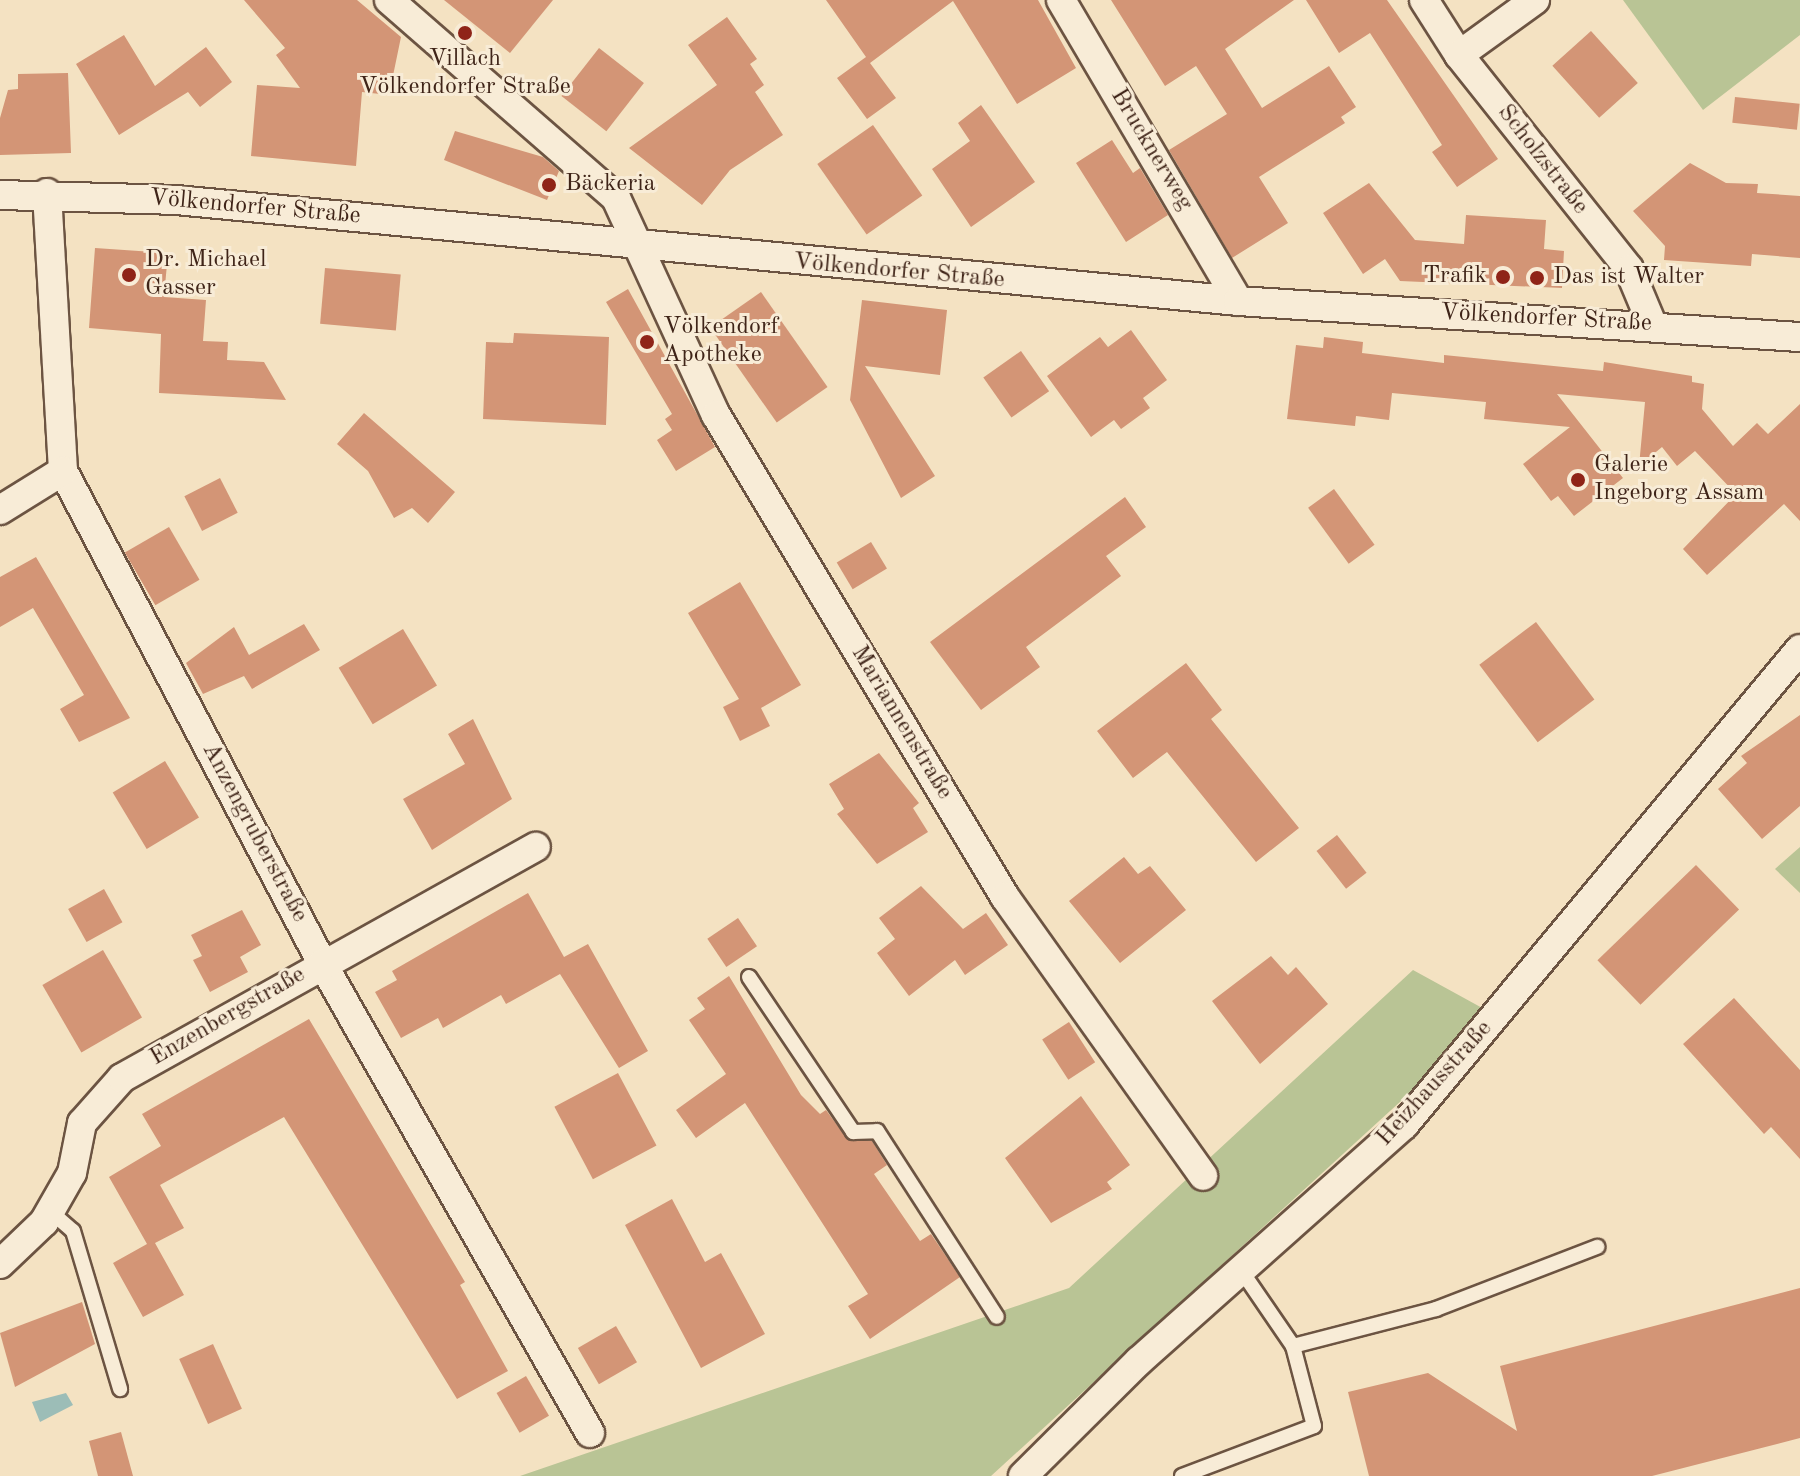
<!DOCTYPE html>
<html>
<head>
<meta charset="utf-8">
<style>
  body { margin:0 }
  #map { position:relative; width:1800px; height:1476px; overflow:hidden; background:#f4e2c2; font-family:"Old Standard TT",serif }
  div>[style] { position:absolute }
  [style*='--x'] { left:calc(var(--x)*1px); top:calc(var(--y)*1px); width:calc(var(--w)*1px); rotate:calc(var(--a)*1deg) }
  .green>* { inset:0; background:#b9c495 }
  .water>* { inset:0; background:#9cbdb7 }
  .building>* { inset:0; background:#d39576; transform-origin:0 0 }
  .roads { filter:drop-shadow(2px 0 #6c5442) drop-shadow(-2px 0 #6c5442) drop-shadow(0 2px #6c5442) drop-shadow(0 -2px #6c5442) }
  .lane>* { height:14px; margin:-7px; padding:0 7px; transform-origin:7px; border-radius:7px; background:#f8ecd7 }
  .street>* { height:28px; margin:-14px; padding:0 14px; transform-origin:14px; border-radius:14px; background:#f8ecd7 }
  .dots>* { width:22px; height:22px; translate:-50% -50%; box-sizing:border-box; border:4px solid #f8ecd7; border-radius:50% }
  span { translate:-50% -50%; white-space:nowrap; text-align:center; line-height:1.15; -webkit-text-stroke:6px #f8ecd7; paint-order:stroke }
  .poi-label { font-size:24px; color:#3f2418 }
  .left { translate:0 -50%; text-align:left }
  .right { translate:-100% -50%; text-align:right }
  .street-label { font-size:24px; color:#3f2418 }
</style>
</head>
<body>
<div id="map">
  <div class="green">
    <div style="clip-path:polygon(1623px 0,1800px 0,1800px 35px,1703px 110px)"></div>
    <div style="clip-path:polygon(1800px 847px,1800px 893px,1775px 869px)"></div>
    <div style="clip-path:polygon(1413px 970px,1495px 1015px,991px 1476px,520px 1476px,1069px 1288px)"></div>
  </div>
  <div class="water">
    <div style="clip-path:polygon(66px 1393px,73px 1405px,40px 1422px,32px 1402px)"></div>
  </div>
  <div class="building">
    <div style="clip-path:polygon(244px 0,357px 0,401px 37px,389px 95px,362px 92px,356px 166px,251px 156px,257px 85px,300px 88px,276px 55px,285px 48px)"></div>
    <div style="clip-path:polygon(444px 0,553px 0,510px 53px)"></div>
    <div style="clip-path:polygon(826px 0,1038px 0,1076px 68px,1017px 104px,953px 1px,870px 63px,896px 98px,867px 119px,837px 78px,866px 57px)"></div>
    <div style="clip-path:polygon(1111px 0,1294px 0,1225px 49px,1262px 108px,1329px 66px,1356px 107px,1341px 117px,1345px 123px,1259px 177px,1288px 223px,1232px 258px,1169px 150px,1227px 114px,1196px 66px,1165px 86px)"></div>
    <div style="clip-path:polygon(1306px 0,1387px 0,1498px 159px,1457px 187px,1432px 152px,1442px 145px,1370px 33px,1339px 53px)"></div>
    <div style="clip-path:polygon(727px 17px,757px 59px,750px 64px,764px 85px,755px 92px,783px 135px,730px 170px,702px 205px,629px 148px,717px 85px,688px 45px)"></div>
    <div style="left:1591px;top:31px;width:70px;height:52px;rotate:48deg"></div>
    <div style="clip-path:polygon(124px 35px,155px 86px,206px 47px,232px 82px,200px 107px,188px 92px,119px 135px,76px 64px)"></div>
    <div style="left:599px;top:48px;width:57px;height:61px;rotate:38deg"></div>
    <div style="clip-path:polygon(68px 73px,71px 153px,0 155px,0 118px,8px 90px,18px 89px,18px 74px)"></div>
    <div style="left:1735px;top:97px;width:65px;height:26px;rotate:6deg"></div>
    <div style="clip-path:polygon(981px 105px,1035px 182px,971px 227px,932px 169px,970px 141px,958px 123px)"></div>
    <div style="left:873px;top:125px;width:86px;height:68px;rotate:55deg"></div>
    <div style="clip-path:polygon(455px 131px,543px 157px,559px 171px,547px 200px,444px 160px)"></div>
    <div style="clip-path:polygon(1112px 140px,1133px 173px,1140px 168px,1168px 215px,1126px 242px,1076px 163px)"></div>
    <div style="clip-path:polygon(1690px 163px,1726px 183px,1758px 184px,1757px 193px,1800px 196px,1800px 258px,1752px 254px,1751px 266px,1664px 260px,1665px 246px,1633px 211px)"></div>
    <div style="clip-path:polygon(1369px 183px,1415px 240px,1464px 244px,1466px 215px,1546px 220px,1544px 249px,1564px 251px,1562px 288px,1400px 281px,1385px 259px,1363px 274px,1323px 213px)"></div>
    <div style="clip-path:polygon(95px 248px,168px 253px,164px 297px,206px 300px,203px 341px,228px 342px,227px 360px,264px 362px,286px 400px,159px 393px,161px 334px,89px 328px)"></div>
    <div style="left:325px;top:268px;width:76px;height:56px;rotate:5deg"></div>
    <div style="clip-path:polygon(628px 289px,715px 447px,676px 471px,657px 440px,672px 430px,665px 419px,672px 414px,606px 302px)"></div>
    <div style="left:761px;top:292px;width:116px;height:62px;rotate:55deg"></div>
    <div style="clip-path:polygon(862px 300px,947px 310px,940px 375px,865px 366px,935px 476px,901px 498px,850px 400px)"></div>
    <div style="clip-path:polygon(1131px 330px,1167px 380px,1143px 398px,1150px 408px,1121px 429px,1114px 420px,1091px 437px,1047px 376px,1100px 337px,1108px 347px)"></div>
    <div style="clip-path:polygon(514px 333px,609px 337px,606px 425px,483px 419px,486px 342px,513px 343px)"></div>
    <div style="clip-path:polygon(1324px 337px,1363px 342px,1362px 353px,1444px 363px,1444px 355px,1603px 371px,1604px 362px,1692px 376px,1692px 382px,1704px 384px,1702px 409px,1733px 446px,1757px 423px,1768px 434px,1800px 404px,1800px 521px,1784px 504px,1707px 575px,1683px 549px,1736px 494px,1695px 451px,1677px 466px,1662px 447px,1639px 466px,1645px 402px,1557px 394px,1623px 478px,1574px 516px,1558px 496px,1551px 501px,1523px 464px,1570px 427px,1484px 419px,1486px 402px,1392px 393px,1389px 420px,1356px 416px,1355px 426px,1287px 419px,1296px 345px,1323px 348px)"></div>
    <div style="left:1021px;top:351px;width:49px;height:46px;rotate:55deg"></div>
    <div style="clip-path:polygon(364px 413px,455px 492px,428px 523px,412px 508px,394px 518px,368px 471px,337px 444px)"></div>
    <div style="left:220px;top:478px;width:39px;height:40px;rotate:63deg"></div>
    <div style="left:1334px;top:489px;width:69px;height:32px;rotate:54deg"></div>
    <div style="clip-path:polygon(1125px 497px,1146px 527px,1106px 556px,1121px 576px,1026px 647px,1040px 667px,981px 710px,930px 642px)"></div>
    <div style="left:169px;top:527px;width:61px;height:51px;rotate:60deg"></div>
    <div style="left:871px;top:542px;width:31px;height:40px;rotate:59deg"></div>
    <div style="clip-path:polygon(36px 557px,130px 718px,79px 742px,60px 709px,84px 695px,33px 608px,0 627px,0 577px)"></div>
    <div style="clip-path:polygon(740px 582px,801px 685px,761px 708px,770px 726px,740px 741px,723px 707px,739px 699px,688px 613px)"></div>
    <div style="left:1536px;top:622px;width:97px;height:71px;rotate:53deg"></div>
    <div style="clip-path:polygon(304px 624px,320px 650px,252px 689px,244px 676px,203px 694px,186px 663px,234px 627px,249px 655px)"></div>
    <div style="left:403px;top:629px;width:66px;height:75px;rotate:59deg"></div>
    <div style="clip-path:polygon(1186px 663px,1222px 710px,1211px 719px,1299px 828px,1256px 862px,1167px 752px,1133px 778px,1097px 731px)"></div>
    <div style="clip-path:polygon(1800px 715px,1800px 806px,1762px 839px,1718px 789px,1747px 763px,1741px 756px)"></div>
    <div style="clip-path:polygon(473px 719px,512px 799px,432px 850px,403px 799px,465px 764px,448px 734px)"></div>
    <div style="clip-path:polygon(879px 753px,919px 803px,913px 808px,928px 832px,877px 864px,837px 814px,844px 809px,829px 784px)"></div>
    <div style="left:165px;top:761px;width:66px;height:61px;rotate:59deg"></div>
    <div style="left:1337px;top:835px;width:48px;height:26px;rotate:52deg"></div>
    <div style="clip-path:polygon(1124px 857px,1138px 874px,1150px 866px,1186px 910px,1120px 963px,1069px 901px)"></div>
    <div style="left:1696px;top:865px;width:62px;height:137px;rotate:46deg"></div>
    <div style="clip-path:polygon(921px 886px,963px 929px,986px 913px,1008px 945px,965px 975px,955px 960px,909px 996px,877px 953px,895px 939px,879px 918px)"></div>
    <div style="left:104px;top:889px;width:38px;height:41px;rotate:61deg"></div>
    <div style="clip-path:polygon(528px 893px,564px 957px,588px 944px,648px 1051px,619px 1068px,560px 974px,506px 1004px,501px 995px,443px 1028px,438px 1018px,401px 1038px,375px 992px,397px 980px,392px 971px)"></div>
    <div style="clip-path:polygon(242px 910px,261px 945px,240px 957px,248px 972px,210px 992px,193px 960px,202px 956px,191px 935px)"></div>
    <div style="left:738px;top:918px;width:34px;height:37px;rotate:56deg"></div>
    <div style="left:103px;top:950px;width:78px;height:70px;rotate:60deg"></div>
    <div style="clip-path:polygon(1271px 956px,1288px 975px,1296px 967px,1328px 1004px,1260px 1064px,1212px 1001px)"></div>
    <div style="clip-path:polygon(729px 976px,801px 1095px,820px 1114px,826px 1110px,848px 1140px,872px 1141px,887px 1165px,874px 1174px,920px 1241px,931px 1234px,960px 1277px,870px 1339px,848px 1306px,868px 1294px,745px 1103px,696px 1138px,676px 1110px,726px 1074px,689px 1020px,705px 1009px,697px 998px)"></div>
    <div style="clip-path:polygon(1734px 998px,1800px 1070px,1800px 1159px,1771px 1127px,1764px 1134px,1683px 1044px)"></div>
    <div style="clip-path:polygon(309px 1019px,465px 1282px,460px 1285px,508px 1371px,457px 1399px,284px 1117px,160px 1185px,184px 1228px,155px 1243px,184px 1295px,143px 1317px,113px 1263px,147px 1244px,109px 1177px,161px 1146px,142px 1114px)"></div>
    <div style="left:1069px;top:1022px;width:48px;height:32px;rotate:57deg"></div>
    <div style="left:618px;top:1073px;width:82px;height:72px;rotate:62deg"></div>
    <div style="clip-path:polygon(1081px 1096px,1130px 1165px,1107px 1182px,1112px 1189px,1051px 1223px,1005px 1158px)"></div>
    <div style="clip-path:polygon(672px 1199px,705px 1262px,721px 1253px,765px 1334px,701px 1368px,625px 1225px)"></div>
    <div style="clip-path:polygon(1800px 1288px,1800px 1438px,1652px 1476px,1369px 1476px,1348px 1392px,1428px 1373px,1517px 1431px,1500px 1366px)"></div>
    <div style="clip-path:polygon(82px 1302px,95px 1344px,15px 1387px,0 1333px)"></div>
    <div style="left:616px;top:1326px;width:42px;height:44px;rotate:60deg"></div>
    <div style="left:213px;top:1344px;width:71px;height:37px;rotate:66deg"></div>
    <div style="left:526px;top:1376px;width:46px;height:34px;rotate:60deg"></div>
    <div style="clip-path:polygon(121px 1432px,133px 1476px,98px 1476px,89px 1441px)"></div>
  </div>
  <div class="roads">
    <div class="lane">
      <div style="--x:749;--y:977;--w:187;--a:56.1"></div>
      <div style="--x:853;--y:1132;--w:24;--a:-2"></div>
      <div style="--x:877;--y:1131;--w:221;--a:57.2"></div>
      <div style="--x:50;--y:1211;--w:30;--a:41"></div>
      <div style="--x:73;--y:1231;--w:165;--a:73.4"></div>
      <div style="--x:1293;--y:1346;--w:148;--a:-14.5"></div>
      <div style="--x:1436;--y:1309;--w:173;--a:-21.1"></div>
      <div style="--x:1182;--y:1476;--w:141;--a:-20.7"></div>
      <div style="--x:1314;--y:1426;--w:83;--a:-104.7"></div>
      <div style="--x:1293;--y:1346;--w:92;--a:-124.4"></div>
    </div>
    <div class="street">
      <div style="--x:389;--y:0;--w:301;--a:41.1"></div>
      <div style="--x:616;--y:198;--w:239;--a:65.3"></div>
      <div style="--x:716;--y:415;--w:562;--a:59.05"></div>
      <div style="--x:1005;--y:897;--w:342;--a:54.6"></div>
      <div style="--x:1061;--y:0;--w:349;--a:59.5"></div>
      <div style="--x:1424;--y:0;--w:65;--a:57.5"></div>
      <div style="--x:1459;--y:55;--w:273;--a:51.5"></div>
      <div style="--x:1629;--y:269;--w:60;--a:67.3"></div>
      <div style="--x:1459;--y:55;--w:94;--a:-35.9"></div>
      <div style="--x:47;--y:193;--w:278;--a:86.7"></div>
      <div style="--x:63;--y:471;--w:556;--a:62.24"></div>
      <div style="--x:322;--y:963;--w:541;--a:60.31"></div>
      <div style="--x:0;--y:195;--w:176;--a:1.6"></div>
      <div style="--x:176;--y:200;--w:1067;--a:5.43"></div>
      <div style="--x:1238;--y:301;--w:563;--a:3.67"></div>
      <div style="--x:0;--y:510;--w:74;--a:-31.8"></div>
      <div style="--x:0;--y:1264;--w:61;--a:-43.7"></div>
      <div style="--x:44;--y:1222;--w:56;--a:-60.3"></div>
      <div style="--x:72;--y:1173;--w:51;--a:-78.7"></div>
      <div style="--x:82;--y:1123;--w:60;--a:-48.4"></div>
      <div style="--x:122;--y:1078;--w:474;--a:-29.2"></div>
      <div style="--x:1023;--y:1476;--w:163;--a:-44.8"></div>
      <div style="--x:1139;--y:1361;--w:355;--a:-41.7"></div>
      <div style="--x:1404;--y:1125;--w:619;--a:-50.24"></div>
    </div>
  </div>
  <div class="dots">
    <div style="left:465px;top:33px;background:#8f2418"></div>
    <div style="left:549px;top:185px;background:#8f2418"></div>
    <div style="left:129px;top:275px;background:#8f2418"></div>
    <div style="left:1503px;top:277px;background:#8f2418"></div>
    <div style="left:1537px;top:278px;background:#8f2418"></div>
    <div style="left:647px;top:342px;background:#8f2418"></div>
    <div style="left:1578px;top:480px;background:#8f2418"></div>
  </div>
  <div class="poi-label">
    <span style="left:465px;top:74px">Villach<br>Völkendorfer Straße</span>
    <span class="left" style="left:565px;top:185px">Bäckeria</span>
    <span class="left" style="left:145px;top:275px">Dr. Michael<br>Gasser</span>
    <span class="right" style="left:1487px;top:277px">Trafik</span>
    <span class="left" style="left:1553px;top:278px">Das ist Walter</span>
    <span class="left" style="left:663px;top:342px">Völkendorf<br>Apotheke</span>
    <span class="left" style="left:1594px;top:480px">Galerie<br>Ingeborg Assam</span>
  </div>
  <div class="street-label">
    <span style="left:1151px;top:150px;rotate:59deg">Brucknerweg</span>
    <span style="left:1542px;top:160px;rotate:52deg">Scholzstraße</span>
    <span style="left:255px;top:208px;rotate:5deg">Völkendorfer Straße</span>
    <span style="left:899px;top:272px;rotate:5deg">Völkendorfer Straße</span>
    <span style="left:1546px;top:319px;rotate:3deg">Völkendorfer Straße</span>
    <span style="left:901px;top:723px;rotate:59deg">Mariannenstraße</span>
    <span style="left:254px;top:833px;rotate:62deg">Anzengruberstraße</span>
    <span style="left:228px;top:1017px;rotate:-30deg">Enzenbergstraße</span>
    <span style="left:1435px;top:1084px;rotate:-48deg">Heizhausstraße</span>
  </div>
</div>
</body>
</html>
